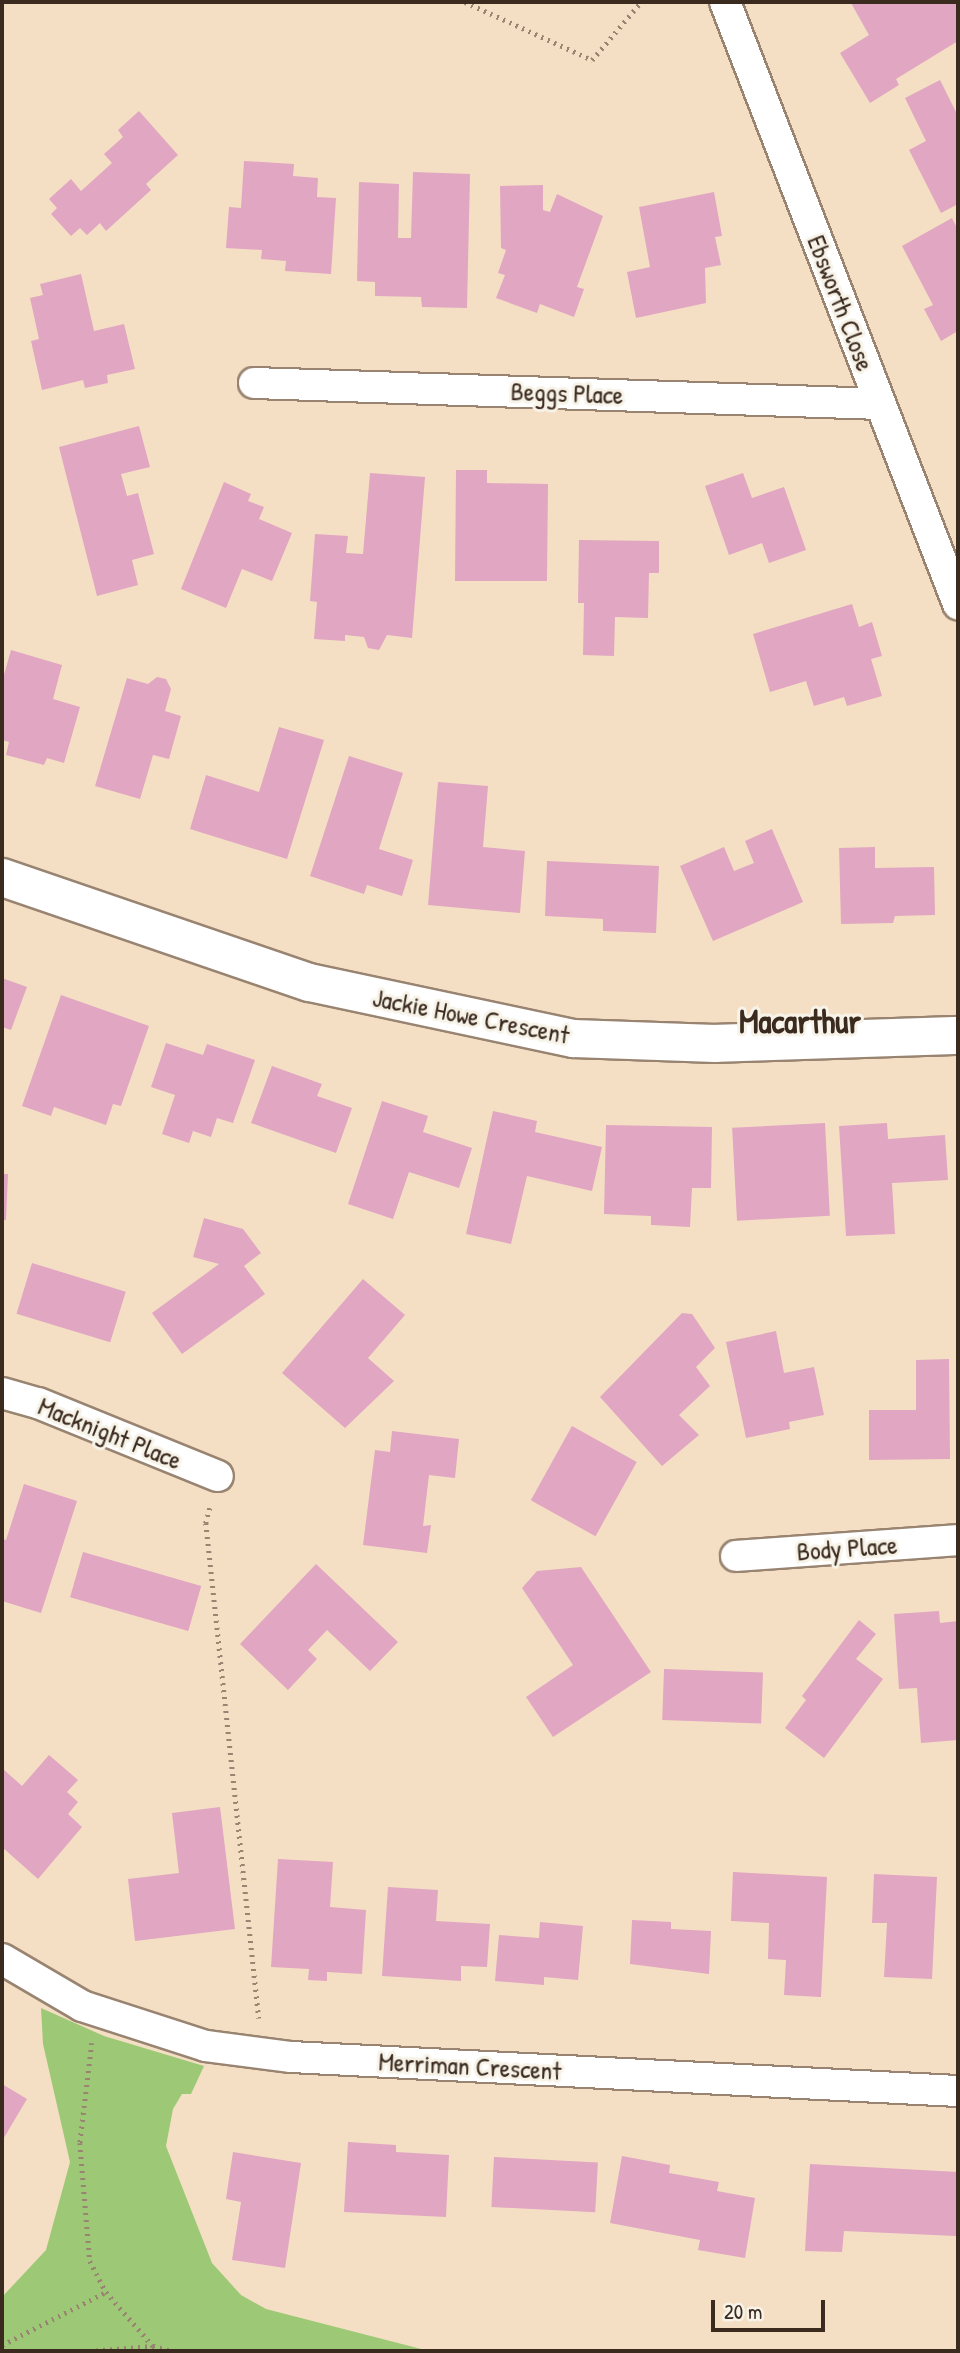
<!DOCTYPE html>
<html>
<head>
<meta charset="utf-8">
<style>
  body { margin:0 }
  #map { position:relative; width:960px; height:2353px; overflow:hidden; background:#f4dfc4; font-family:"Patrick Hand",sans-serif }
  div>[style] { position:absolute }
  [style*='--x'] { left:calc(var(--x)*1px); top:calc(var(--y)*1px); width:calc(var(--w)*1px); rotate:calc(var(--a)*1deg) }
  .green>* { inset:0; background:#9dc976 }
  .building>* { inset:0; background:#e1a6c2; transform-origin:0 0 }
  .path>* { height:4.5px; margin-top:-2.25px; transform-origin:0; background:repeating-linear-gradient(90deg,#988471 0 2px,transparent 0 7px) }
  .roads { filter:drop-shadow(2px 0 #988471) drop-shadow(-2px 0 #988471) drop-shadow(0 2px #988471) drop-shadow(0 -2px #988471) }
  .minor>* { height:30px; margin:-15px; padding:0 15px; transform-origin:15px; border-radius:15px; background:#fff }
  .tertiary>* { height:37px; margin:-18.5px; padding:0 18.5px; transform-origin:18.5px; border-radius:18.5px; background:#fff }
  span { translate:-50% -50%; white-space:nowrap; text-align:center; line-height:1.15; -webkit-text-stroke:6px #f7f3e8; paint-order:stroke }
  .street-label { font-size:26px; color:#3b2a1e }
  .district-label { font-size:33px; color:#3b2a1e; font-weight:700 }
  .frame { position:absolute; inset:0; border:4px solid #3b2a1e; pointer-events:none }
  .scale { position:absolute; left:711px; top:2300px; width:114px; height:32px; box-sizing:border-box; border:4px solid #3b2a1e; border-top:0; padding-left:9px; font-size:21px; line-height:24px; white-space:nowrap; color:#3b2a1e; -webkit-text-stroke:5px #f7f3e8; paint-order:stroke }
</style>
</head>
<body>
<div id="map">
  <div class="green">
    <div style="clip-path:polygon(41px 2008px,104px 2036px,204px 2066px,191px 2094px,182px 2094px,173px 2109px,166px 2146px,212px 2263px,241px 2295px,266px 2309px,429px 2351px,2px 2351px,2px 2297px,46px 2250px,70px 2162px,43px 2044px)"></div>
  </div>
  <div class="building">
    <div style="clip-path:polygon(958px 2px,958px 41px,896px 79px,899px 85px,870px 103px,840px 53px,869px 35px,851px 3px)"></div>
    <div style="clip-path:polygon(940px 80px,958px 116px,958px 204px,941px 213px,909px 150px,926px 141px,905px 98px)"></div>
    <div style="clip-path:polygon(139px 111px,178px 155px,146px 184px,151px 190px,106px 231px,100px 223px,87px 235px,80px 228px,71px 236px,51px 214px,57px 208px,49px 199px,71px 179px,81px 191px,112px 163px,104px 154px,123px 137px,118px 130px)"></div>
    <div style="clip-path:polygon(244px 161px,294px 164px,293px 176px,318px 178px,317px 197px,336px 198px,331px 274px,285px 271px,286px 261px,261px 259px,262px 250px,226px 248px,229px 207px,241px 208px)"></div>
    <div style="clip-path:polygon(413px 172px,470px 174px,467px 308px,422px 307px,421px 297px,375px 296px,375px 282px,357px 281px,359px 182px,399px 184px,398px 238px,411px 238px)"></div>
    <div style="clip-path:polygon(543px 185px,543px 210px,550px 212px,557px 194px,603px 216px,577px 287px,584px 289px,574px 317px,540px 304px,537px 313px,496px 298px,505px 275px,498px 273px,506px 250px,501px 248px,500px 186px)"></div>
    <div style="clip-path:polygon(714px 192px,722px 236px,715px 237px,721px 265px,705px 268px,706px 303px,636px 318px,627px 272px,650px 267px,639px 207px)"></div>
    <div style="clip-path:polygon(952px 218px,958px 230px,958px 331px,941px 341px,924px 309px,933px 305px,902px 246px)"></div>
    <div style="clip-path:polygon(81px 274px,94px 331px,124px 324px,135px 369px,107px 375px,108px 383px,85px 388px,83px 380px,42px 390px,31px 341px,39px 339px,30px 298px,43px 295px,40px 284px)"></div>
    <div style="clip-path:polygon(139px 426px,150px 467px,121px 474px,127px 496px,138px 493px,154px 554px,132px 560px,138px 585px,97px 596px,59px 447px)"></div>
    <div style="clip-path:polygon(456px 470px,487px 470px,487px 483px,548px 484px,547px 581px,455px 581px)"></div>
    <div style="clip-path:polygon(370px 473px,425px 477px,412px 638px,387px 635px,379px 650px,368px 648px,364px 637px,345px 635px,345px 641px,314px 639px,317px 602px,310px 601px,315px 534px,348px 536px,346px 553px,363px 554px)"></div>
    <div style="clip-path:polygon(743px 473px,752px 498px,784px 487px,806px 550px,769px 563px,762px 543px,729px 555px,705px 486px)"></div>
    <div style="clip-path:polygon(224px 482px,251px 494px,248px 501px,264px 507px,259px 519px,292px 533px,272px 581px,242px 569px,226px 608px,181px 589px)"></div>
    <div style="clip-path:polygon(579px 540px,659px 541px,659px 573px,649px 573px,648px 618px,615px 617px,614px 656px,583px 655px,584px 603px,578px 603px)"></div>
    <div style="clip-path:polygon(852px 604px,859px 627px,872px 622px,882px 656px,871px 659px,882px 696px,847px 706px,844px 697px,814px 706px,806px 681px,770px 692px,753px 634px)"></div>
    <div style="clip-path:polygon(11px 650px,62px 665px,53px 699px,80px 707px,64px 763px,47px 758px,44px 765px,6px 755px,9px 742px,2px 740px,2px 682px)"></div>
    <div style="clip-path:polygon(157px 677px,166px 679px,171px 689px,165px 711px,181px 716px,169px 759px,153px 755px,140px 799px,95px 786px,127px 678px,148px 684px)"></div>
    <div style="clip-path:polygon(279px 727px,324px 740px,287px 859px,190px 829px,206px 775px,259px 792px)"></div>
    <div style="clip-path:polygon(349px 756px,403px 773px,379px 849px,413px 860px,402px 896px,367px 885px,364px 894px,310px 876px)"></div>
    <div style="clip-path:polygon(438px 782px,488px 786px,483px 847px,525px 851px,520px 913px,428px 905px)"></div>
    <div style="clip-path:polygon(772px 829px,803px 902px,713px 941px,680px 866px,724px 847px,734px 871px,754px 863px,745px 841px)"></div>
    <div style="clip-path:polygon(875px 847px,875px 868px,934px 867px,935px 915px,895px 916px,893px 923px,841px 924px,839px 848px)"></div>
    <div style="clip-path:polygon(547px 861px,659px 866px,656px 933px,603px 931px,603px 919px,545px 916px)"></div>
    <div style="clip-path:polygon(2px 978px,27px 987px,11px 1030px,2px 1027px)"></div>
    <div style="clip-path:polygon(61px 995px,149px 1026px,121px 1106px,113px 1104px,106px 1125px,54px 1107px,51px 1116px,22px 1106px)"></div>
    <div style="clip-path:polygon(166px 1043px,203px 1055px,207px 1044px,255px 1060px,233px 1123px,217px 1118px,211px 1137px,193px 1131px,189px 1143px,162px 1134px,175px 1095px,151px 1087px)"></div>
    <div style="clip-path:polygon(272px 1066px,322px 1084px,317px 1096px,352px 1108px,336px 1153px,251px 1123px)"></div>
    <div style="clip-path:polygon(382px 1101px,428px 1116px,423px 1132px,472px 1148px,459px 1188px,409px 1172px,393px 1219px,348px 1204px)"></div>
    <div style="clip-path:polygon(493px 1111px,537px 1121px,535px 1132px,602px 1147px,592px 1191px,527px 1176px,511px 1244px,466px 1234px)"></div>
    <div style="left:825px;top:1123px;width:93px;height:93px;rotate:87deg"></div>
    <div style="clip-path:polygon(887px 1123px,888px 1139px,945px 1135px,948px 1180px,892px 1183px,895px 1234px,846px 1236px,839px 1126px)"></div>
    <div style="clip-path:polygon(606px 1125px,712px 1127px,711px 1188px,692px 1188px,690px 1227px,651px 1225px,651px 1216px,604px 1214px)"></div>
    <div style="clip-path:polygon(2px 1174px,8px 1174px,6px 1220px,2px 1220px)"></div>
    <div style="clip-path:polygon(204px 1218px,243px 1229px,261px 1253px,244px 1266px,265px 1294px,182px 1354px,152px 1313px,219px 1264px,193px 1257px)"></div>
    <div style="left:32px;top:1263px;width:98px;height:53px;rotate:17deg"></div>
    <div style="clip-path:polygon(363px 1279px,405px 1315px,368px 1358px,394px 1381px,345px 1428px,282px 1373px)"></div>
    <div style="clip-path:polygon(682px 1313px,692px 1314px,715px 1348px,696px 1367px,710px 1386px,679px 1415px,699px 1435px,662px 1466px,600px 1397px)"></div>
    <div style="clip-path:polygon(776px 1331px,784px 1373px,814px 1367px,824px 1415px,789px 1422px,790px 1429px,746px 1438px,726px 1342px)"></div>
    <div style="clip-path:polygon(949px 1359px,950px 1459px,869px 1460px,869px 1410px,916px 1410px,916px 1360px)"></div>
    <div style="left:572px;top:1426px;width:74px;height:85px;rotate:29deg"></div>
    <div style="clip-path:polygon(392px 1431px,459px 1439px,455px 1478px,429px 1475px,423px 1526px,431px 1525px,427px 1553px,363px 1545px,375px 1450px,390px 1452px)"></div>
    <div style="clip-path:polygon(24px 1484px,77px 1501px,41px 1613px,2px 1601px,2px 1539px,6px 1540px)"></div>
    <div style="left:83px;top:1552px;width:123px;height:47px;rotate:16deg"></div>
    <div style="clip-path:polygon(316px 1564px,398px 1642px,370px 1671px,327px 1630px,308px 1650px,317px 1659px,288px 1690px,240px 1644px)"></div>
    <div style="clip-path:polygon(581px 1567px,651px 1672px,553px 1737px,526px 1697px,573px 1665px,522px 1588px,537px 1571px)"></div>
    <div style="clip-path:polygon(939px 1611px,940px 1623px,958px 1621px,958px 1740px,921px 1743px,917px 1688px,899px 1689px,894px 1614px)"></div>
    <div style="clip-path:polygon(859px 1620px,876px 1634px,856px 1659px,883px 1679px,824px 1758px,785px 1728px,806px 1700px,802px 1696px)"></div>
    <div style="left:664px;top:1669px;width:99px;height:51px;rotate:2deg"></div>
    <div style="clip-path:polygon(49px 1755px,78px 1780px,67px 1792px,78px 1802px,68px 1814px,82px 1827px,38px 1879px,2px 1847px,2px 1768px,22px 1786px)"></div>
    <div style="clip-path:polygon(220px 1807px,235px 1929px,135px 1941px,128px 1879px,179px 1873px,172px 1813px)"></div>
    <div style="clip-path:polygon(278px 1859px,333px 1862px,330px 1907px,366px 1910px,362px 1974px,327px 1972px,327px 1981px,308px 1980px,309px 1969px,271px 1967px)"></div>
    <div style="clip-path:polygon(733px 1872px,827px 1877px,821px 1997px,784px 1995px,786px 1960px,768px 1959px,769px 1923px,731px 1921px)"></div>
    <div style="clip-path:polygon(874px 1874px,937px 1877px,932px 1979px,884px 1977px,887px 1923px,872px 1923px)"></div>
    <div style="clip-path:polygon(388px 1887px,438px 1890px,436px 1921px,490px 1924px,487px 1967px,461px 1966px,461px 1981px,382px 1976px)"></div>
    <div style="clip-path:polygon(632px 1920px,671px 1922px,671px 1929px,711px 1931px,709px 1974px,630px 1964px)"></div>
    <div style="clip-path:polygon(540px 1922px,583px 1926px,578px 1980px,544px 1977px,544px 1985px,495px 1981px,499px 1935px,539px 1938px)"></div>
    <div style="clip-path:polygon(2px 2084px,27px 2099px,2px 2141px)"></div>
    <div style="clip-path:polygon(348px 2142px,396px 2145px,396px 2152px,449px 2155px,446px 2217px,344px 2212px)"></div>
    <div style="clip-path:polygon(233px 2152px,301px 2163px,285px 2268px,232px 2260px,241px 2202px,226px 2199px)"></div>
    <div style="clip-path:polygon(622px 2156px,670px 2165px,669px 2173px,719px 2182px,717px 2191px,755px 2198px,745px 2258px,698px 2250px,700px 2240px,610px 2223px)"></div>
    <div style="left:494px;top:2157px;width:104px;height:50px;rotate:3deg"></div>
    <div style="clip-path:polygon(810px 2164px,958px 2172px,956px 2236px,844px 2231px,842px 2252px,805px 2251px)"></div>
  </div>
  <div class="path">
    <div style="--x:465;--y:2;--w:140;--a:24.5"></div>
    <div style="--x:592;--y:60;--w:76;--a:-49.8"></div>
    <div style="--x:210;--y:1508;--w:16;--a:105"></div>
    <div style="--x:206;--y:1523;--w:498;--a:83.9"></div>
    <div style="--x:92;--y:2043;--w:101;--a:96.8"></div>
    <div style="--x:80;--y:2143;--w:118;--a:85.2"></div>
    <div style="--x:90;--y:2261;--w:35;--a:63"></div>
    <div style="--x:106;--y:2292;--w:72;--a:49"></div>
    <div style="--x:2;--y:2345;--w:117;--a:-27"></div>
    <div style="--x:89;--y:2351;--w:64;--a:-4.5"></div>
    <div style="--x:153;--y:2346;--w:20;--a:15"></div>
  </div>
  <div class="roads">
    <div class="minor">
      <div style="--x:725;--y:2;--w:646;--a:68.84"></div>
      <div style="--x:254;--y:383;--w:626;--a:1.92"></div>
      <div style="--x:2;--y:1393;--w:37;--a:16"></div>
      <div style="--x:38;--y:1403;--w:194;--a:22.1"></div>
      <div style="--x:736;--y:1556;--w:223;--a:-4.1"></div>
      <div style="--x:2;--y:1959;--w:93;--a:30.4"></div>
      <div style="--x:82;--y:2006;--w:130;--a:17.9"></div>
      <div style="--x:206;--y:2046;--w:86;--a:7.4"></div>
      <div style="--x:291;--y:2057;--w:668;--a:2.92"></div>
    </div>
    <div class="tertiary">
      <div style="--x:2;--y:877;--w:324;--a:18.9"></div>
      <div style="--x:309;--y:982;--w:270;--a:12"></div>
      <div style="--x:573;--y:1038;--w:142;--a:2"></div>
      <div style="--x:715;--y:1043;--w:243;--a:-1.9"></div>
    </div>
  </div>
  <div class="street-label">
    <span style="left:841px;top:303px;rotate:69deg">Ebsworth Close</span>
    <span style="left:567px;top:393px;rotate:2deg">Beggs Place</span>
    <span style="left:471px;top:1016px;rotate:11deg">Jackie Howe Crescent</span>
    <span style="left:110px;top:1433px;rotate:22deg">Macknight Place</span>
    <span style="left:847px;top:1548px;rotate:-4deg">Body Place</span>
    <span style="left:470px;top:2066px;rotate:3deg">Merriman Crescent</span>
  </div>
  <div class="district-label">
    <span style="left:800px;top:1022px">Macarthur</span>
  </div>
  <div class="frame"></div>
  <div class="scale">20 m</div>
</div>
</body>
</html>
